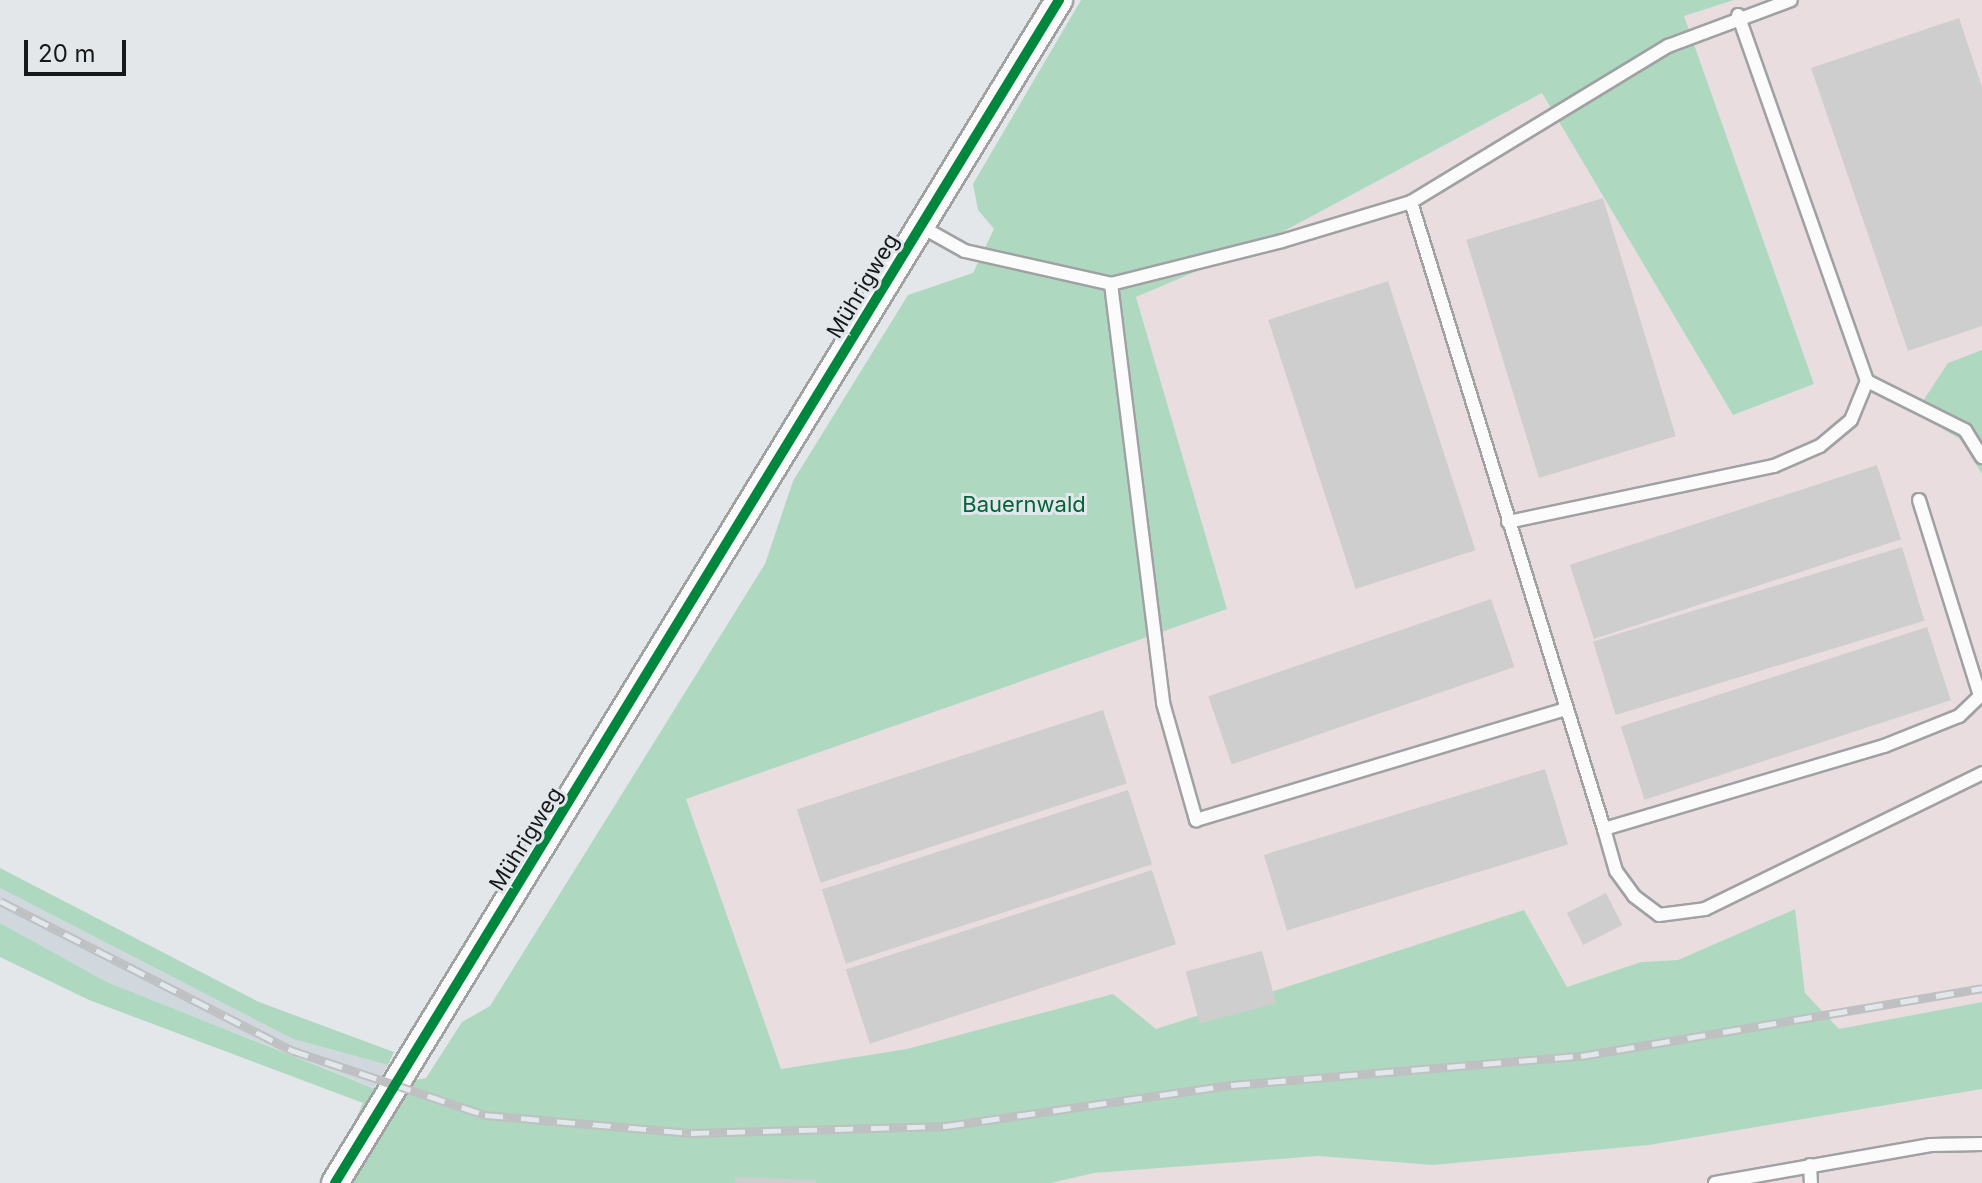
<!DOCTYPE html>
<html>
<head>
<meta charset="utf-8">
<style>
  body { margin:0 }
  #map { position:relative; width:1982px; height:1183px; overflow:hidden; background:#e4e7e9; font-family:Inter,sans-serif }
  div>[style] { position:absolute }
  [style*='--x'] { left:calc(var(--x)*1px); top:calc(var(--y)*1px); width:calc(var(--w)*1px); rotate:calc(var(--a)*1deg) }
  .commercial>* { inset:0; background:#eadde0 }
  .built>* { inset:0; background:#d0d8de }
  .green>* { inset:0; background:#afd8c0 }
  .building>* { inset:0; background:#cececf; transform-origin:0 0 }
  .roads { filter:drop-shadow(2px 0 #9fa1a3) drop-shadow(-2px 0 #9fa1a3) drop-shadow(0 2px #9fa1a3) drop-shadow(0 -2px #9fa1a3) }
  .service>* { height:12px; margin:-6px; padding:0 6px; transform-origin:6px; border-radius:6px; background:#fbfbfc }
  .minor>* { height:26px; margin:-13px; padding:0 13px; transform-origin:13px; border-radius:13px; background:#fbfbfc }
  .rail>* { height:9px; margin-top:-4.5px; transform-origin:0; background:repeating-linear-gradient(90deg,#e2e7eb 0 18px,#bfc0c1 0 36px); box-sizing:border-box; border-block:2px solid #bfc0c1 }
  .cycleway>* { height:10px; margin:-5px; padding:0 5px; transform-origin:5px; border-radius:5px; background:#00873e }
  span { translate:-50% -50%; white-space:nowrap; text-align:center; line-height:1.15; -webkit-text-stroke:6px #e2e7eb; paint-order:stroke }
  .street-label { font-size:22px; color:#17181a }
  .park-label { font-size:22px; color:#036439 }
  .scale { position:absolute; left:24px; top:40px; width:102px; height:36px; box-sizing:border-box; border:4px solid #17181a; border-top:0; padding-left:10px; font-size:24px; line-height:28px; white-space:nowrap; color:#17181a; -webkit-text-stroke:6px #e2e7eb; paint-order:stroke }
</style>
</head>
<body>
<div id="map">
  <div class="commercial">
    <div style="clip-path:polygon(1734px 0,1982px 0,1982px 350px,1948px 363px,1960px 439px,1982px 474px,1982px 1002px,1839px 1029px,1805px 993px,1794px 909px,1678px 960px,1641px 962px,1567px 987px,1524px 911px,1156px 1029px,907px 1049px,781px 1069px,685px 799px,1227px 609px,1136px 297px,1258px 245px,1542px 93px,1733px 415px,1814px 384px,1684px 16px)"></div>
    <div style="clip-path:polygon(1982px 1089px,1982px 1183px,1051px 1183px,1094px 1173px,1318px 1156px,1433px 1165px,1649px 1145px)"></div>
  </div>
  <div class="built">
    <div style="clip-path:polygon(0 888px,293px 1039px,388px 1065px,374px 1088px,107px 982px,0 923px)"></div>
  </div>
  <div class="green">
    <div style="clip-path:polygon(1081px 0,1734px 0,1684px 16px,1814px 384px,1733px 415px,1542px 93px,1258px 245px,1136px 297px,1227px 609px,686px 799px,781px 1069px,907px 1049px,1113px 994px,1156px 1029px,1524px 910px,1567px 987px,1641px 962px,1678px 960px,1795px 909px,1805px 993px,1839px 1029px,1982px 1002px,1982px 1089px,1649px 1145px,1433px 1165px,1318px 1156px,1094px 1173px,1051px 1183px,327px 1183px,363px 1103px,89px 1000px,0 957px,0 923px,107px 982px,373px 1088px,426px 1078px,462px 1022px,490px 1006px,765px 564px,793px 481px,908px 295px,973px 273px,994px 229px,978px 210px,973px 184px)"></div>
    <div style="clip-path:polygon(1982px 350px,1982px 474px,1960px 439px,1915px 413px,1948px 363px)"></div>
    <div style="clip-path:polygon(0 868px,259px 1002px,394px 1052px,388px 1065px,293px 1039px,0 888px)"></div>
  </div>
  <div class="building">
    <div style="clip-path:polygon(1959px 18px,1982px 87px,1982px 326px,1908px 351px,1811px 68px)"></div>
    <div style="left:1603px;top:198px;width:249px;height:143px;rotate:73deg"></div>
    <div style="left:1388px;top:281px;width:283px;height:126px;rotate:72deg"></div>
    <div style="left:1877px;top:465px;width:78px;height:323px;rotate:72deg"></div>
    <div style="left:1902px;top:547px;width:77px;height:323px;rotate:73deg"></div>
    <div style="left:1491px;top:599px;width:72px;height:299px;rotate:71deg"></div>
    <div style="left:1927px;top:627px;width:77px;height:322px;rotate:72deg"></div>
    <div style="left:1103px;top:710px;width:77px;height:322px;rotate:72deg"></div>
    <div style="left:1545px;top:769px;width:79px;height:294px;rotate:73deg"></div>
    <div style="left:1128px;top:790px;width:78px;height:322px;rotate:72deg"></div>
    <div style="left:1152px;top:870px;width:78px;height:322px;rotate:72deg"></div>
    <div style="left:1606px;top:893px;width:36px;height:44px;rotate:63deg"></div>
    <div style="left:1262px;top:951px;width:54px;height:79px;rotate:75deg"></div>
    <div style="clip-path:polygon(735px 1177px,816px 1180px,816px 1183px,735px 1183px)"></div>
  </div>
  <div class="roads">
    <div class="service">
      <div style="--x:1411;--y:202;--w:656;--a:72.89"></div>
      <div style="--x:922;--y:227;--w:49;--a:29.2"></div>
      <div style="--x:965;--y:251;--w:150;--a:12.7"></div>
      <div style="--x:1111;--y:284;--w:176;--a:-14.1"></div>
      <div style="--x:1282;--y:241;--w:135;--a:-16.8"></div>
      <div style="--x:1411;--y:202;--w:301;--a:-31.3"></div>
      <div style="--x:1668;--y:46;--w:131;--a:-20.5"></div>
      <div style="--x:1111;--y:284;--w:422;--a:82.9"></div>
      <div style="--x:1163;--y:703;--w:122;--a:74.2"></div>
      <div style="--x:1196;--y:820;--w:387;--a:-16.7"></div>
      <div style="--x:1867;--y:381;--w:110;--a:26.6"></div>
      <div style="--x:1965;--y:430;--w:32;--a:58"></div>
      <div style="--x:1919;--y:500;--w:205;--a:72.7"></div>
      <div style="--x:1980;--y:696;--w:29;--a:136"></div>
      <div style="--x:1959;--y:716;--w:81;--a:158.2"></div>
      <div style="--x:1884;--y:746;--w:292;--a:163.5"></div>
      <div style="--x:1604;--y:829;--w:44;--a:74.1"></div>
      <div style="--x:1616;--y:871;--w:31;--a:54"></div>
      <div style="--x:1634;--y:896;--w:31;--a:37"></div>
      <div style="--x:1659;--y:915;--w:46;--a:-7.4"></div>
      <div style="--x:1705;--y:909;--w:309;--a:-26.1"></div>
      <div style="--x:1508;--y:522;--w:272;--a:-11.9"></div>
      <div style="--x:1774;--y:466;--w:50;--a:-23.5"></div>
      <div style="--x:1820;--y:446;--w:40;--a:-40"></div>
      <div style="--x:1851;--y:420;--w:42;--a:-67.7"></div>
      <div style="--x:1867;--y:381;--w:388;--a:-109.4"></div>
      <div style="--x:1810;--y:1165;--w:18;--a:87"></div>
      <div style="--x:1715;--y:1183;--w:219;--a:-10"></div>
      <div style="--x:1931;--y:1145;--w:51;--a:-1.1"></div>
    </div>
    <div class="minor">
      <div style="--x:335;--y:1183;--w:1387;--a:-58.53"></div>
    </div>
  </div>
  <div class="rail">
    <div style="--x:0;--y:901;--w:327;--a:27.1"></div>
    <div style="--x:291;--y:1050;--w:205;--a:18.5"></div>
    <div style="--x:485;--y:1115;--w:207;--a:5"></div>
    <div style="--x:691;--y:1133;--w:255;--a:-1.6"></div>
    <div style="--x:946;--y:1126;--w:289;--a:-8.2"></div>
    <div style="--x:1232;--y:1085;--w:350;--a:-4.8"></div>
    <div style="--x:1581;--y:1056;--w:407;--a:-9.6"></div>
  </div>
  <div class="cycleway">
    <div style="--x:335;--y:1183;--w:1387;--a:-58.53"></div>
  </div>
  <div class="street-label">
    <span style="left:863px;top:286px;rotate:-59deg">Mührigweg</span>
    <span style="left:526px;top:839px;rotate:-58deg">Mührigweg</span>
  </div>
  <div class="park-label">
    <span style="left:1024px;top:505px">Bauernwald</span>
  </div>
  <div class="scale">20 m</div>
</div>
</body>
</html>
